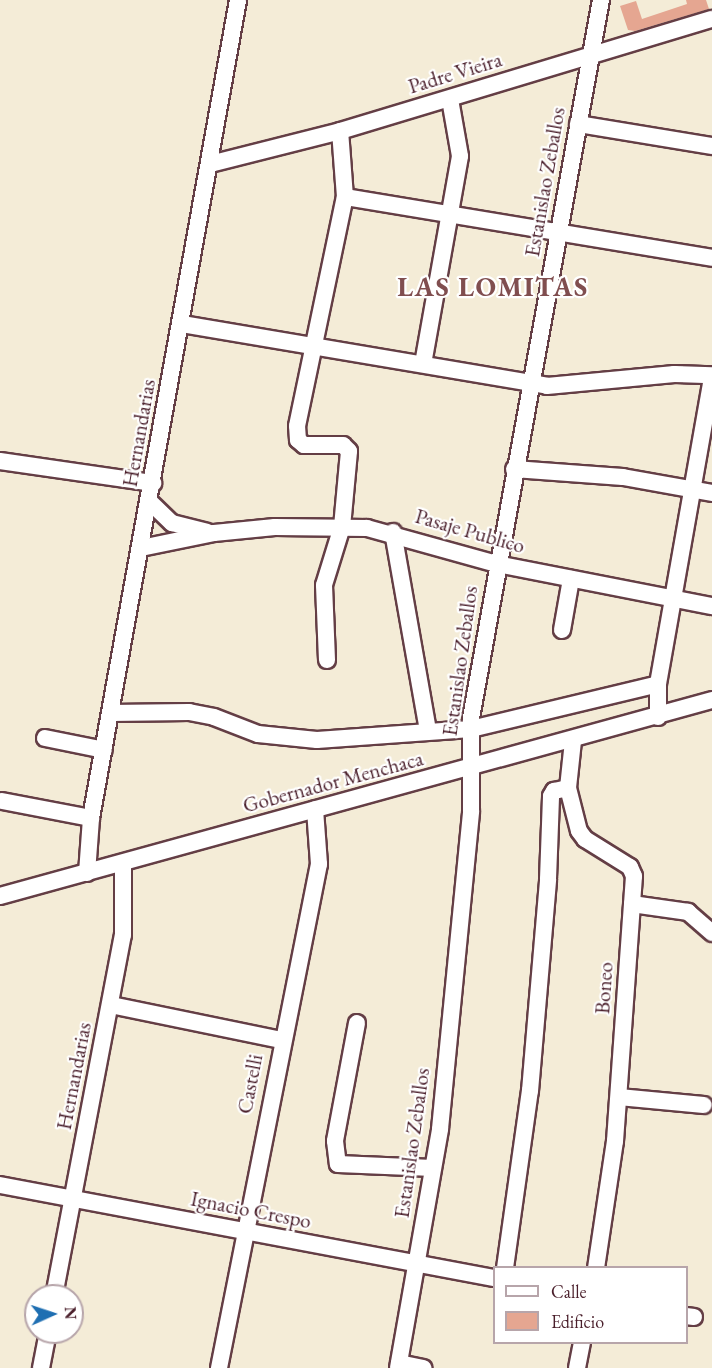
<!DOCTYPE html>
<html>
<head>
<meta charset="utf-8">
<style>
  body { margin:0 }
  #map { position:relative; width:712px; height:1368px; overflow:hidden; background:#f4ecd7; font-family:"EB Garamond",serif }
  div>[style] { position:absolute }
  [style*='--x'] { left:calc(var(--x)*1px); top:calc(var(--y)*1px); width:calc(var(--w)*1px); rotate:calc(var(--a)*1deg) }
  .building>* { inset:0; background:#e5a691 }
  .roads { filter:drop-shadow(2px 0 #643e45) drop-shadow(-2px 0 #643e45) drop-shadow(0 2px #643e45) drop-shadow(0 -2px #643e45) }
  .minor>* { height:16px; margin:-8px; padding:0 8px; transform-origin:8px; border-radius:8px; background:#fff }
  span { translate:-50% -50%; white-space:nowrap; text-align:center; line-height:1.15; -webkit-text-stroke:4.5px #fff; paint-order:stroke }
  .street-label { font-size:21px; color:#4a1f2b }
  .district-label { font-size:27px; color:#804e4f; font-weight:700; letter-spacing:1.5px }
  .legend { position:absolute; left:493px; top:1266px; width:195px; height:78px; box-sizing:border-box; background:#fff; border:2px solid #b7a5aa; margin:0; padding:8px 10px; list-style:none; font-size:18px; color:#4a1f2b }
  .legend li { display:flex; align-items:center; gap:12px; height:30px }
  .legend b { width:30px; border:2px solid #b7a5aa }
  .north { position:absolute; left:24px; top:1284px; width:60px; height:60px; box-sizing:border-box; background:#fff; border:2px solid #b7a5aa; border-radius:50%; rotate:87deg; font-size:16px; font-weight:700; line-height:24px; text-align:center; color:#4a1f2b }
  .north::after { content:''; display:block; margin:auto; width:21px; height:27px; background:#1f6fb2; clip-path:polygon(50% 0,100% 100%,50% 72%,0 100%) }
</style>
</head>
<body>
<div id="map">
  <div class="building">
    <div style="clip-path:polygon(686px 0,706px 0,709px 9px,635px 31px,628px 30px,620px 6px,636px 1px,642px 19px,687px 4px)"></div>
  </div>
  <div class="roads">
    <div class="minor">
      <div style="--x:578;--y:124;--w:136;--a:9.3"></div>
      <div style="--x:210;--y:164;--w:134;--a:-14.2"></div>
      <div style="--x:340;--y:131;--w:388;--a:-16.8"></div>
      <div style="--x:345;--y:197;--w:372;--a:9.4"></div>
      <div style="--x:182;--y:324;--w:370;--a:9.6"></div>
      <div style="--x:547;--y:386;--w:128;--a:-5.4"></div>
      <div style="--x:674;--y:374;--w:38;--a:2"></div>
      <div style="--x:423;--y:364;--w:211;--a:-79.9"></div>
      <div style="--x:460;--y:156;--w:58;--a:-100"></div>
      <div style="--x:0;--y:461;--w:155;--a:8.2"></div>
      <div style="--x:514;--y:469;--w:109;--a:4.2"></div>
      <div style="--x:623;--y:477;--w:90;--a:10.2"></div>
      <div style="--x:149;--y:501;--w:32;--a:44"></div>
      <div style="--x:172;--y:523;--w:36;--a:14"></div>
      <div style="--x:393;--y:532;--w:201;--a:80"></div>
      <div style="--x:141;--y:548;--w:75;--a:-11.6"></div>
      <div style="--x:214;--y:533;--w:61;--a:-5.6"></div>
      <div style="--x:275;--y:527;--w:92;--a:0.6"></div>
      <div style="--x:367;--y:528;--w:135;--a:15.5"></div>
      <div style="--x:497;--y:564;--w:219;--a:11.1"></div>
      <div style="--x:562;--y:630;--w:52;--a:-80"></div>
      <div style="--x:327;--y:660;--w:75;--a:-92.3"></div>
      <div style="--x:324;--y:585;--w:61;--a:-72.8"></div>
      <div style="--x:342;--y:527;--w:76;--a:-84.7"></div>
      <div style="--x:349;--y:451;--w:8;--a:-135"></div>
      <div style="--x:343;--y:445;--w:39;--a:180"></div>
      <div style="--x:304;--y:445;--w:8;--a:-140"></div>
      <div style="--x:298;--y:440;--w:14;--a:-94"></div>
      <div style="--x:297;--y:426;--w:234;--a:-78.2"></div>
      <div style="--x:345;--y:197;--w:66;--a:-94.3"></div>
      <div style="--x:110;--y:713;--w:79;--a:-0.7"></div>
      <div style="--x:189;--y:712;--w:25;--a:11"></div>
      <div style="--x:214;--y:717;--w:47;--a:21.1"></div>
      <div style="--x:258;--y:734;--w:59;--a:5.8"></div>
      <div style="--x:317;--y:740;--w:154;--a:-4.1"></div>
      <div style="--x:471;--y:729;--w:192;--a:-13.5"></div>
      <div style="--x:658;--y:717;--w:33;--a:-90"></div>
      <div style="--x:658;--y:684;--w:312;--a:-80"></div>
      <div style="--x:45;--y:738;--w:60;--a:11.5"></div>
      <div style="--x:573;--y:741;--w:47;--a:96.1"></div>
      <div style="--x:568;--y:788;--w:44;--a:75.7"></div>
      <div style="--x:579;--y:831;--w:10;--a:53"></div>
      <div style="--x:585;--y:839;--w:53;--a:31.9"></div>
      <div style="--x:630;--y:867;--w:10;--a:66"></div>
      <div style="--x:634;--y:876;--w:266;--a:94.1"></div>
      <div style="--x:615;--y:1141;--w:128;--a:98.5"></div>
      <div style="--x:2;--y:801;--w:91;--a:10.8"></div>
      <div style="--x:87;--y:873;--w:55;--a:-85.8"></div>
      <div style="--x:91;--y:818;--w:831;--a:-79.81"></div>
      <div style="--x:0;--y:896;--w:738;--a:-15.39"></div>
      <div style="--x:632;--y:904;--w:57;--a:8.1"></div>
      <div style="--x:688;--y:912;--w:32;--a:41"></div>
      <div style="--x:111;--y:1005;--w:175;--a:11.6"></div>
      <div style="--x:357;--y:1023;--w:120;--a:100.6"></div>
      <div style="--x:335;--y:1141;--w:23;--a:83"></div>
      <div style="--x:338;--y:1164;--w:95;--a:2.4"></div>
      <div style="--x:619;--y:1097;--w:85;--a:5.4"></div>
      <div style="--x:0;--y:1185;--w:503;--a:10.66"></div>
      <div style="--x:505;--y:1268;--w:179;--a:-82"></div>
      <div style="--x:530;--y:1091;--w:213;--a:-85.1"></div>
      <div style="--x:548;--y:879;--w:83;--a:-87.9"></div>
      <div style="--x:551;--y:796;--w:6;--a:-59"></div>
      <div style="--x:554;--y:791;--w:14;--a:-12"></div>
      <div style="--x:54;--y:1296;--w:368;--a:-79.2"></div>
      <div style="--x:123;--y:935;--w:71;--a:-90"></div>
      <div style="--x:686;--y:1316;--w:8;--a:7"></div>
      <div style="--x:399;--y:1363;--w:25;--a:12"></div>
      <div style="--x:41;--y:1368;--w:37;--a:-79"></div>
      <div style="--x:219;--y:1368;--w:514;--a:-78.78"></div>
      <div style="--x:319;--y:864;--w:55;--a:-94.2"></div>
      <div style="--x:398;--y:1368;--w:243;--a:-80"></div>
      <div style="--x:440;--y:1129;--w:320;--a:-84.4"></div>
      <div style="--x:471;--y:811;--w:93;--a:-90"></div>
      <div style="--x:471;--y:718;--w:730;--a:-79.74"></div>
      <div style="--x:577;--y:1368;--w:26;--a:-79"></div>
    </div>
  </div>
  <div class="street-label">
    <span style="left:455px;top:73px;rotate:-17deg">Padre Vieira</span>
    <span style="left:545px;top:182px;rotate:-80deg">Estanislao Zeballos</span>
    <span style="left:139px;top:433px;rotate:-80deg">Hernandarias</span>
    <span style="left:470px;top:531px;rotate:16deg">Pasaje Publico</span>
    <span style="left:460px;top:661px;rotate:-82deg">Estanislao Zeballos</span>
    <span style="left:333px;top:782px;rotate:-15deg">Gobernador Menchaca</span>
    <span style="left:604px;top:988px;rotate:-86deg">Boneo</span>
    <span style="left:74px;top:1076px;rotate:-79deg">Hernandarias</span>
    <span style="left:250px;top:1084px;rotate:-79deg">Castelli</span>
    <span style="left:412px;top:1143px;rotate:-82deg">Estanislao Zeballos</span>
    <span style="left:251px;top:1210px;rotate:11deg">Ignacio Crespo</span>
  </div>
  <div class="district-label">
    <span style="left:493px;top:287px">LAS LOMITAS</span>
  </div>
  <ul class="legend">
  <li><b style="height:8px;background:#fff"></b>Calle</li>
  <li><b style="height:16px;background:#e5a691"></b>Edificio</li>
  </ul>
  <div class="north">N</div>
</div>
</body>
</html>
